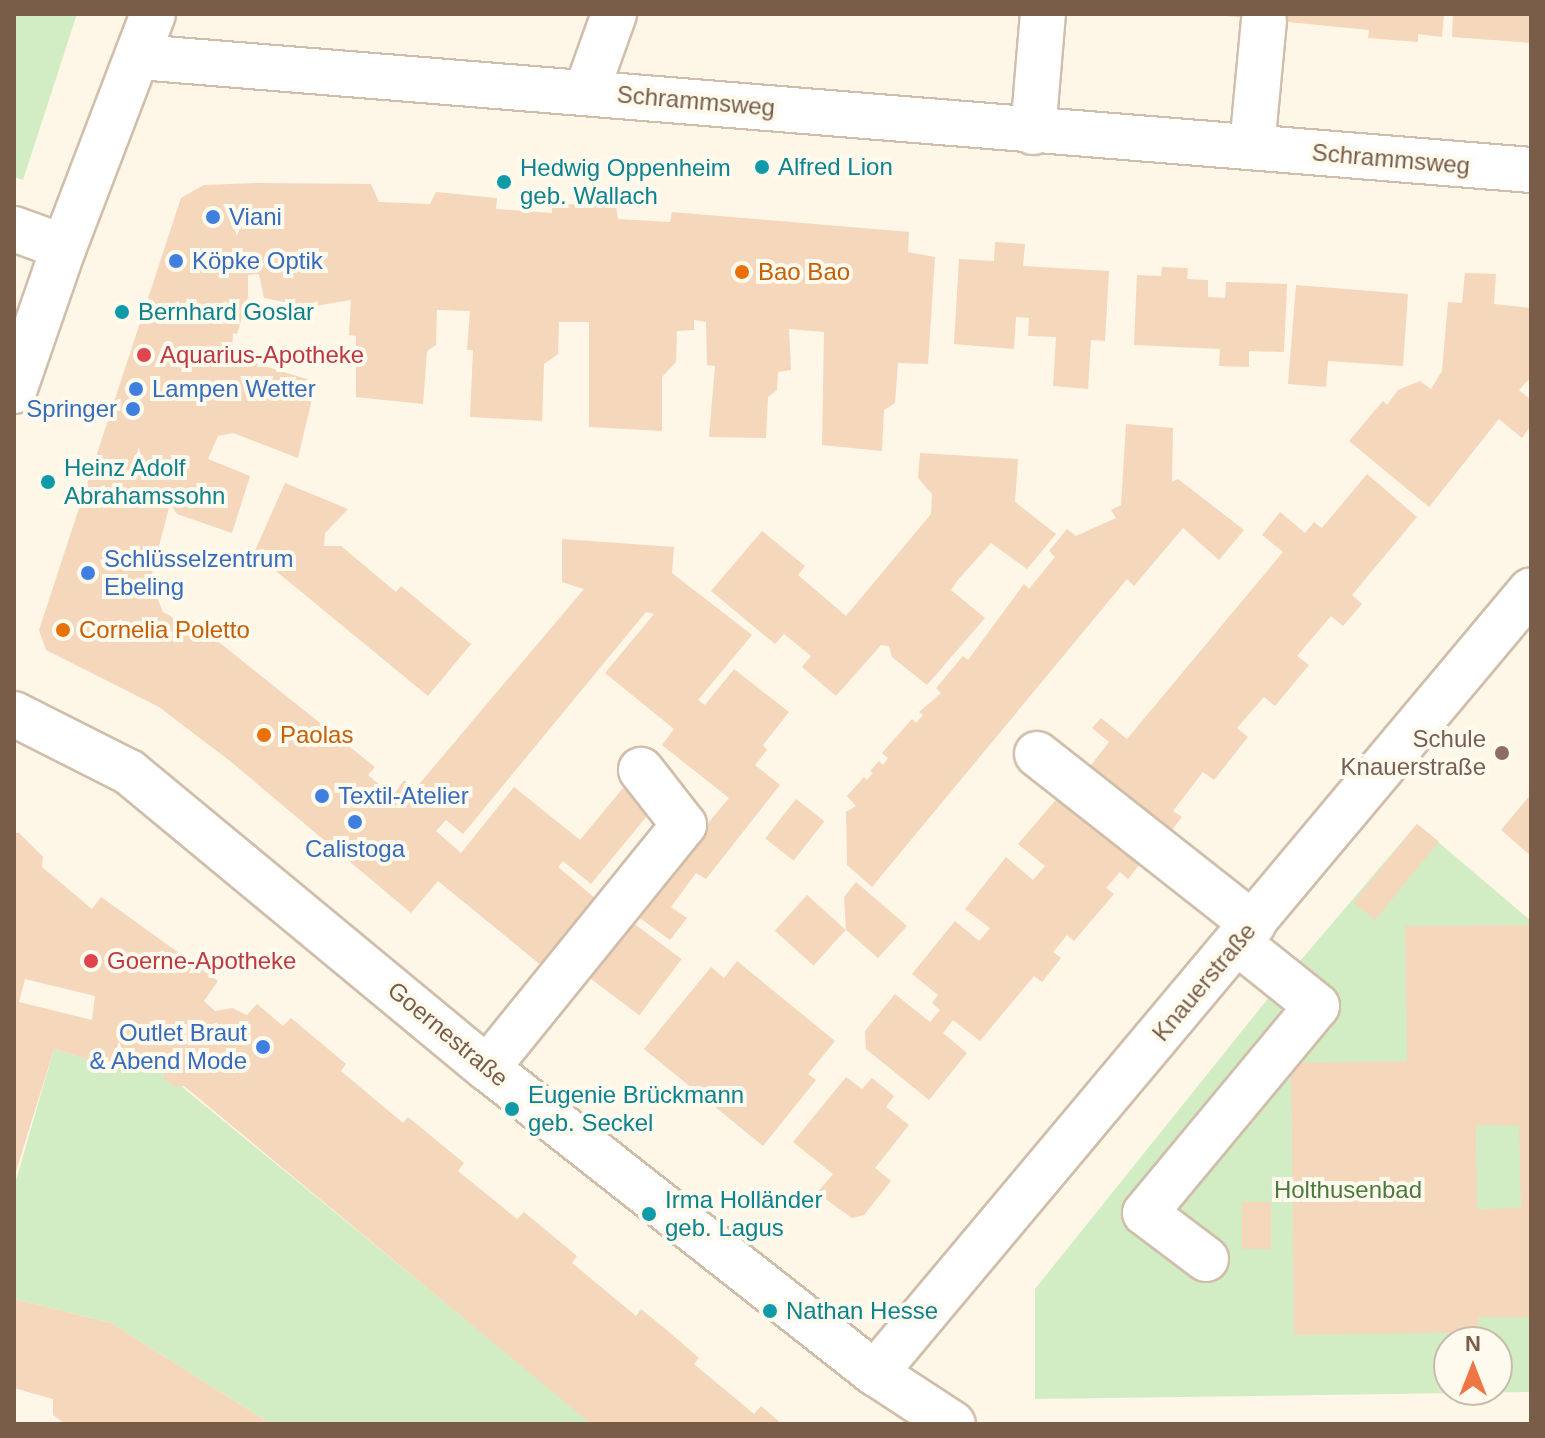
<!DOCTYPE html>
<html>
<head>
<meta charset="utf-8">
<style>
  body { margin:0 }
  #map { position:relative; width:1545px; height:1438px; overflow:hidden; background:#fef6e7; font-family:Arial,sans-serif }
  div>[style] { position:absolute }
  [style*='--x'] { left:calc(var(--x)*1px); top:calc(var(--y)*1px); width:calc(var(--w)*1px); rotate:calc(var(--a)*1deg) }
  .green>* { inset:0; background:#d2edc4 }
  .building>* { inset:0; background:#f5d7bc; transform-origin:0 0 }
  .roads { filter:drop-shadow(2px 0 #d0beab) drop-shadow(-2px 0 #d0beab) drop-shadow(0 2px #d0beab) drop-shadow(0 -2px #d0beab) }
  .minor>* { height:44px; margin:-22px; padding:0 22px; transform-origin:22px; border-radius:22px; background:#fff }
  .dots>* { width:22px; height:22px; translate:-50% -50%; box-sizing:border-box; border:4px solid #fffaee; border-radius:50% }
  span { translate:-50% -50%; white-space:nowrap; text-align:center; line-height:1.15; -webkit-text-stroke:8px #fffaee; paint-order:stroke }
  .street-label { font-size:24px; color:#795d49 }
  .culture-label { font-size:24px; color:#0d838f }
  .left { translate:0 -50%; text-align:left }
  .shop-label { font-size:24px; color:#366cbe }
  .right { translate:-100% -50%; text-align:right }
  .food-label { font-size:24px; color:#c56008 }
  .health-label { font-size:24px; color:#be3a42 }
  .education-label { font-size:24px; color:#785e54 }
  .park-label { font-size:24px; color:#4b7a3d }
  .frame { position:absolute; inset:0; border:16px solid #795d49; pointer-events:none }
  .north { position:absolute; left:1433px; top:1326px; width:80px; height:80px; box-sizing:border-box; background:#fffaee; border:2px solid #c9bbac; border-radius:50%; rotate:0deg; font-size:22px; font-weight:700; line-height:32px; text-align:center; color:#795d49 }
  .north::after { content:''; display:block; margin:auto; width:28px; height:36px; background:#ee7645; clip-path:polygon(50% 0,100% 100%,50% 72%,0 100%) }
</style>
</head>
<body>
<div id="map">
  <div class="green">
    <div style="clip-path:polygon(14px 14px,77px 14px,23px 180px,14px 177px)"></div>
    <div style="clip-path:polygon(evenodd,1417px 824px,1531px 921px,1531px 1392px,1035px 1399px,1035px 1289px,1266px 1001px,1417px 824px,1449px 1342px,1497px 1342px,1497px 1390px,1449px 1390px,1449px 1342px)"></div>
    <div style="clip-path:polygon(54px 1049px,122px 1070px,125px 1062px,164px 1072px,593px 1424px,271px 1424px,111px 1323px,14px 1299px,14px 1187px)"></div>
  </div>
  <div class="building">
    <div style="clip-path:polygon(1206px 14px,1444px 14px,1442px 37px,1418px 34px,1418px 42px,1368px 38px,1369px 30px)"></div>
    <div style="clip-path:polygon(1453px 14px,1531px 14px,1531px 43px,1452px 37px)"></div>
    <div style="clip-path:polygon(256px 183px,371px 184px,379px 202px,430px 204px,436px 192px,497px 198px,496px 209px,552px 213px,552px 203px,616px 207px,618px 219px,670px 222px,672px 212px,909px 232px,908px 252px,935px 257px,928px 364px,898px 363px,895px 403px,884px 410px,882px 451px,822px 445px,824px 332px,789px 329px,791px 370px,778px 372px,777px 390px,768px 397px,766px 438px,709px 437px,715px 366px,707px 365px,706px 322px,694px 320px,694px 330px,677px 331px,676px 362px,662px 377px,662px 431px,589px 427px,589px 322px,559px 322px,558px 354px,544px 364px,542px 421px,470px 417px,473px 350px,467px 350px,470px 311px,437px 310px,436px 345px,427px 351px,423px 404px,356px 397px,356px 336px,349px 335px,351px 300px,309px 307px,264px 298px,259px 274px,248px 275px,248px 297px,237px 334px,233px 333px,232px 350px,251px 351px,258px 364px,316px 382px,298px 458px,233px 433px,218px 436px,208px 459px,250px 476px,232px 533px,177px 514px,170px 504px,150px 581px,163px 612px,188px 626px,190px 619px,375px 767px,368px 775px,393px 796px,404px 780px,415px 789px,584px 589px,562px 582px,562px 539px,674px 547px,672px 573px,752px 635px,698px 700px,705px 705px,734px 669px,789px 712px,763px 745px,767px 750px,755px 765px,780px 785px,706px 879px,696px 873px,671px 907px,687px 918px,670px 940px,633px 913px,729px 798px,662px 745px,674px 729px,605px 673px,654px 614px,646px 612px,463px 834px,446px 820px,436px 831px,461px 853px,514px 787px,580px 840px,623px 788px,651px 811px,591px 884px,563px 861px,558px 867px,608px 909px,553px 975px,438px 881px,411px 913px,230px 761px,159px 707px,46px 650px,39px 630px,181px 198px,204px 185px)"></div>
    <div style="clip-path:polygon(995px 242px,1025px 244px,1023px 266px,1109px 271px,1105px 341px,1091px 340px,1088px 389px,1053px 386px,1056px 337px,1028px 336px,1029px 318px,1016px 317px,1014px 349px,954px 344px,959px 259px,994px 261px)"></div>
    <div style="clip-path:polygon(1162px 267px,1188px 268px,1187px 279px,1208px 280px,1208px 297px,1225px 298px,1226px 282px,1287px 284px,1284px 352px,1249px 351px,1249px 367px,1219px 366px,1220px 349px,1134px 345px,1137px 275px,1161px 276px)"></div>
    <div style="clip-path:polygon(1465px 273px,1496px 274px,1494px 304px,1531px 308px,1531px 377px,1519px 390px,1531px 400px,1531px 425px,1522px 438px,1499px 419px,1429px 507px,1349px 441px,1383px 401px,1387px 405px,1398px 390px,1420px 381px,1431px 389px,1442px 371px,1448px 302px,1462px 303px)"></div>
    <div style="clip-path:polygon(1296px 285px,1408px 294px,1403px 366px,1328px 361px,1326px 387px,1288px 384px)"></div>
    <div style="clip-path:polygon(1126px 424px,1173px 428px,1172px 482px,1178px 479px,1244px 530px,1219px 560px,1183px 528px,1134px 586px,1127px 579px,872px 887px,847px 865px,846px 812px,856px 806px,847px 796px,864px 777px,867px 780px,873px 773px,870px 771px,879px 761px,883px 765px,888px 758px,882px 753px,912px 719px,916px 723px,923px 715px,919px 712px,941px 693px,936px 688px,963px 656px,968px 660px,1024px 584px,1029px 589px,1055px 557px,1049px 551px,1067px 529px,1076px 536px,1116px 518px,1111px 510px,1121px 505px)"></div>
    <div style="clip-path:polygon(920px 453px,1018px 459px,1015px 502px,1056px 534px,1027px 569px,991px 543px,957px 581px,951px 590px,985px 618px,927px 685px,892px 657px,889px 646px,881px 645px,836px 696px,802px 667px,811px 656px,784px 634px,775px 644px,711px 591px,762px 531px,805px 566px,798px 575px,846px 616px,931px 514px,932px 494px,918px 478px)"></div>
    <div style="clip-path:polygon(1367px 474px,1417px 517px,1352px 595px,1362px 604px,1343px 626px,1331px 616px,1297px 656px,1309px 665px,1275px 706px,1264px 697px,1237px 728px,1248px 737px,1214px 780px,1203px 772px,1173px 811px,1182px 817px,1164px 840px,1083px 775px,1109px 742px,1092px 728px,1101px 718px,1127px 739px,1283px 552px,1262px 535px,1280px 512px,1305px 533px,1314px 522px,1322px 528px)"></div>
    <div style="clip-path:polygon(285px 483px,348px 509px,325px 533px,324px 546px,341px 546px,396px 592px,401px 586px,471px 644px,428px 696px,254px 553px)"></div>
    <div style="clip-path:polygon(1531px 794px,1531px 856px,1501px 830px)"></div>
    <div style="clip-path:polygon(1060px 795px,1148px 854px,1128px 879px,1120px 872px,1106px 888px,1114px 894px,1074px 941px,1067px 935px,1053px 952px,1061px 958px,1042px 982px,1034px 976px,980px 1041px,953px 1020px,943px 1033px,967px 1053px,929px 1100px,866px 1049px,865px 1031px,895px 994px,930px 1022px,940px 1010px,932px 1003px,938px 995px,912px 974px,955px 921px,979px 941px,990px 928px,965px 909px,1006px 857px,1033px 880px,1045px 866px,1018px 844px)"></div>
    <div style="left:796px;top:799px;width:36px;height:50px;rotate:38deg"></div>
    <div style="left:1417px;top:824px;width:28px;height:101px;rotate:39deg"></div>
    <div style="clip-path:polygon(evenodd,14px 833px,19px 833px,43px 857px,42px 867px,92px 909px,101px 897px,218px 981px,204px 1001px,215px 1011px,232px 1008px,247px 1015px,257px 1004px,283px 1026px,291px 1018px,346px 1064px,341px 1071px,403px 1123px,408px 1117px,464px 1163px,458px 1171px,517px 1219px,524px 1212px,577px 1256px,572px 1263px,636px 1316px,641px 1309px,669px 1332px,699px 1358px,694px 1364px,754px 1414px,761px 1406px,782px 1424px,591px 1424px,184px 1086px,176px 1087px,164px 1079px,164px 1072px,125px 1062px,122px 1070px,54px 1049px,14px 1178px,14px 833px,25px 979px,95px 996px,92px 1020px,19px 1002px,25px 979px)"></div>
    <div style="clip-path:polygon(856px 882px,907px 926px,878px 958px,846px 930px,844px 897px)"></div>
    <div style="left:807px;top:895px;width:52px;height:48px;rotate:42deg"></div>
    <div style="left:632px;top:922px;width:62px;height:70px;rotate:37deg"></div>
    <div style="clip-path:polygon(evenodd,1531px 925px,1531px 1317px,1478px 1317px,1478px 1332px,1294px 1335px,1291px 1063px,1407px 1061px,1405px 926px,1531px 925px,1476px 1125px,1519px 1125px,1521px 1208px,1477px 1209px,1476px 1125px)"></div>
    <div style="clip-path:polygon(737px 961px,835px 1041px,808px 1074px,816px 1080px,763px 1146px,644px 1049px,711px 967px,724px 978px)"></div>
    <div style="clip-path:polygon(846px 1077px,862px 1089px,872px 1078px,894px 1096px,886px 1107px,909px 1125px,875px 1168px,891px 1181px,864px 1215px,852px 1218px,817px 1193px,833px 1174px,793px 1142px)"></div>
    <div style="left:1242px;top:1202px;width:29px;height:47px"></div>
    <div style="clip-path:polygon(14px 1299px,111px 1323px,271px 1424px,65px 1424px,53px 1415px,53px 1399px,14px 1388px)"></div>
  </div>
  <div class="roads">
    <div class="minor">
      <div style="--x:139;--y:57;--w:1397;--a:4.64"></div>
      <div style="--x:587;--y:90;--w:81;--a:-70.4"></div>
      <div style="--x:1033;--y:132;--w:118;--a:-85.2"></div>
      <div style="--x:1252;--y:147;--w:127;--a:-84.6"></div>
      <div style="--x:14;--y:229;--w:53;--a:19.8"></div>
      <div style="--x:14;--y:391;--w:152;--a:-70.9"></div>
      <div style="--x:64;--y:247;--w:249;--a:-69.1"></div>
      <div style="--x:14;--y:714;--w:129;--a:26.8"></div>
      <div style="--x:129;--y:772;--w:465;--a:39.6"></div>
      <div style="--x:487;--y:1068;--w:494;--a:38.2"></div>
      <div style="--x:875;--y:1373;--w:93;--a:33.2"></div>
      <div style="--x:1037;--y:754;--w:275;--a:38.2"></div>
      <div style="--x:487;--y:1068;--w:313;--a:-51"></div>
      <div style="--x:684;--y:825;--w:70;--a:-128"></div>
      <div style="--x:1206;--y:1259;--w:76;--a:-143"></div>
      <div style="--x:1145;--y:1213;--w:269;--a:-50.3"></div>
      <div style="--x:1317;--y:1006;--w:102;--a:-141.3"></div>
      <div style="--x:875;--y:1373;--w:1021;--a:-50.04"></div>
    </div>
  </div>
  <div class="dots">
    <div style="left:762px;top:167px;background:#0f9aa8"></div>
    <div style="left:504px;top:182px;background:#0f9aa8"></div>
    <div style="left:213px;top:217px;background:#3f7fe0"></div>
    <div style="left:176px;top:261px;background:#3f7fe0"></div>
    <div style="left:742px;top:272px;background:#e8710a"></div>
    <div style="left:122px;top:312px;background:#0f9aa8"></div>
    <div style="left:144px;top:355px;background:#e0444e"></div>
    <div style="left:136px;top:389px;background:#3f7fe0"></div>
    <div style="left:133px;top:409px;background:#3f7fe0"></div>
    <div style="left:48px;top:482px;background:#0f9aa8"></div>
    <div style="left:88px;top:573px;background:#3f7fe0"></div>
    <div style="left:63px;top:630px;background:#e8710a"></div>
    <div style="left:264px;top:735px;background:#e8710a"></div>
    <div style="left:1502px;top:753px;background:#8d6e63"></div>
    <div style="left:322px;top:796px;background:#3f7fe0"></div>
    <div style="left:355px;top:822px;background:#3f7fe0"></div>
    <div style="left:91px;top:961px;background:#e0444e"></div>
    <div style="left:263px;top:1047px;background:#3f7fe0"></div>
    <div style="left:512px;top:1109px;background:#0f9aa8"></div>
    <div style="left:649px;top:1214px;background:#0f9aa8"></div>
    <div style="left:770px;top:1311px;background:#0f9aa8"></div>
  </div>
  <div class="street-label">
    <span style="left:696px;top:101px;rotate:5deg">Schrammsweg</span>
    <span style="left:1391px;top:159px;rotate:5deg">Schrammsweg</span>
    <span style="left:1204px;top:982px;rotate:-50deg">Knauerstraße</span>
    <span style="left:448px;top:1034px;rotate:40deg">Goernestraße</span>
  </div>
  <div class="culture-label">
    <span class="left" style="left:778px;top:167px">Alfred Lion</span>
    <span class="left" style="left:520px;top:182px">Hedwig Oppenheim<br>geb. Wallach</span>
    <span class="left" style="left:138px;top:312px">Bernhard Goslar</span>
    <span class="left" style="left:64px;top:482px">Heinz Adolf<br>Abrahamssohn</span>
    <span class="left" style="left:528px;top:1109px">Eugenie Brückmann<br>geb. Seckel</span>
    <span class="left" style="left:665px;top:1214px">Irma Holländer<br>geb. Lagus</span>
    <span class="left" style="left:786px;top:1311px">Nathan Hesse</span>
  </div>
  <div class="shop-label">
    <span class="left" style="left:229px;top:217px">Viani</span>
    <span class="left" style="left:192px;top:261px">Köpke Optik</span>
    <span class="left" style="left:152px;top:389px">Lampen Wetter</span>
    <span class="right" style="left:117px;top:409px">Springer</span>
    <span class="left" style="left:104px;top:573px">Schlüsselzentrum<br>Ebeling</span>
    <span class="left" style="left:338px;top:796px">Textil-Atelier</span>
    <span style="left:355px;top:849px">Calistoga</span>
    <span class="right" style="left:247px;top:1047px">Outlet Braut<br>&amp; Abend Mode</span>
  </div>
  <div class="food-label">
    <span class="left" style="left:758px;top:272px">Bao Bao</span>
    <span class="left" style="left:79px;top:630px">Cornelia Poletto</span>
    <span class="left" style="left:280px;top:735px">Paolas</span>
  </div>
  <div class="health-label">
    <span class="left" style="left:160px;top:355px">Aquarius-Apotheke</span>
    <span class="left" style="left:107px;top:961px">Goerne-Apotheke</span>
  </div>
  <div class="education-label">
    <span class="right" style="left:1486px;top:753px">Schule<br>Knauerstraße</span>
  </div>
  <div class="park-label">
    <span style="left:1348px;top:1190px">Holthusenbad</span>
  </div>
  <div class="frame"></div>
  <div class="north">N</div>
</div>
</body>
</html>
